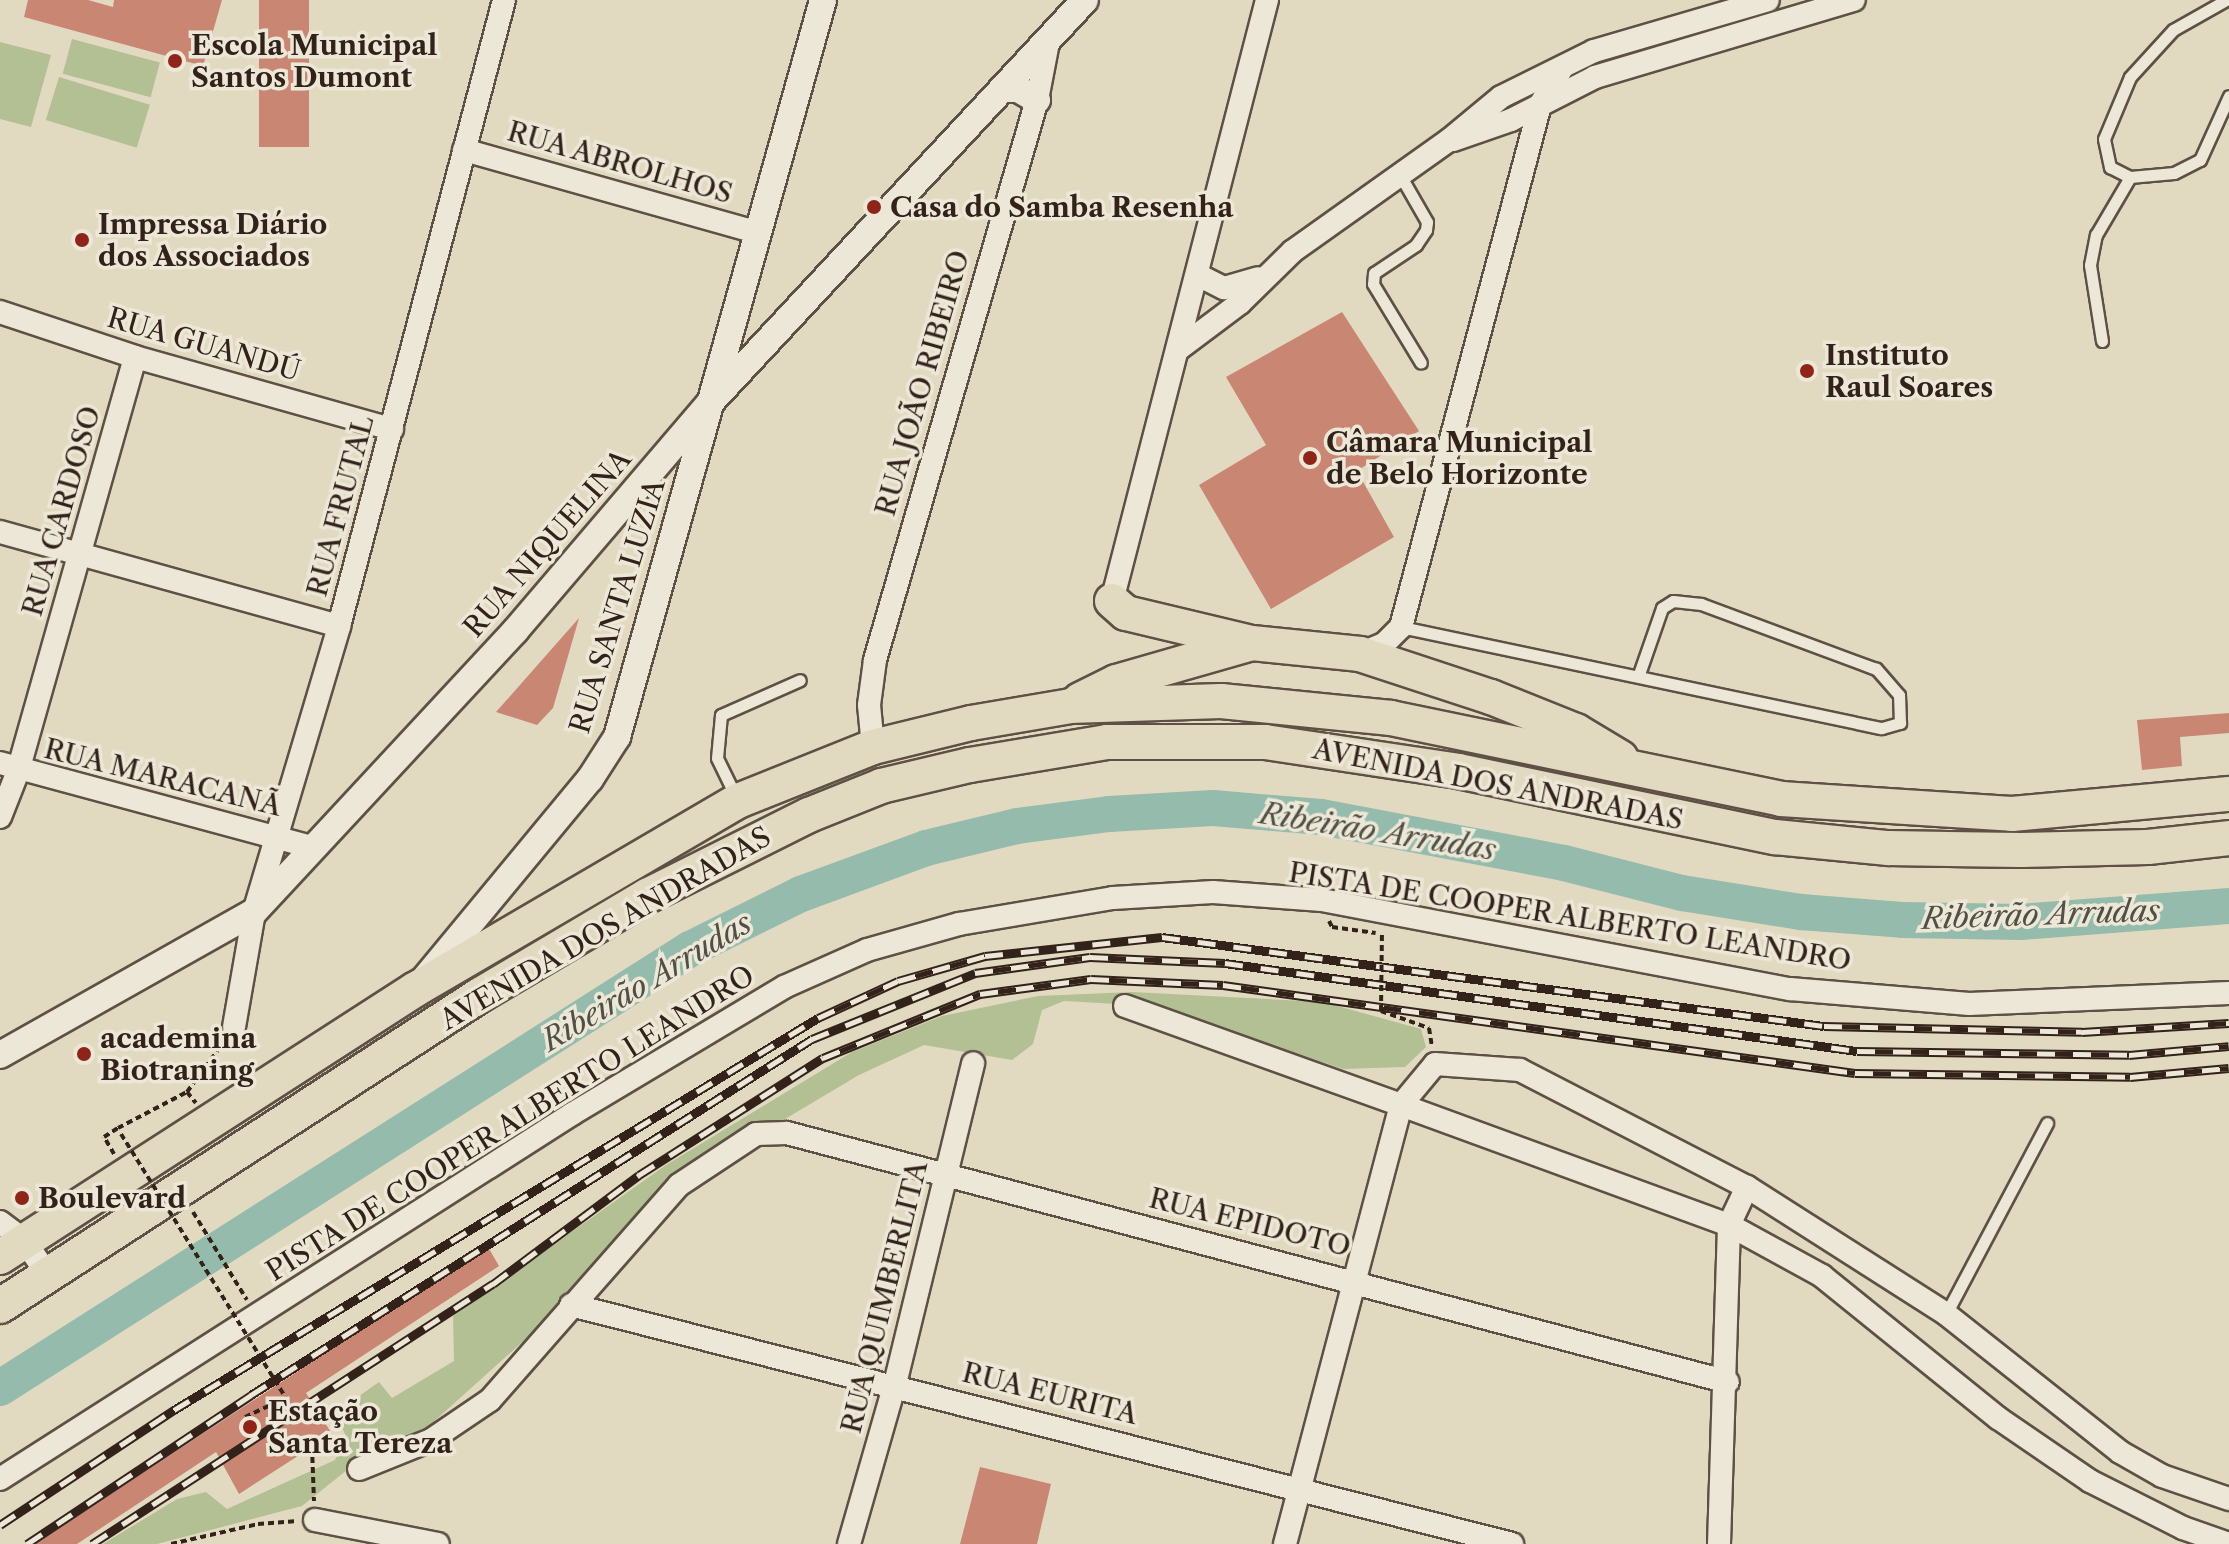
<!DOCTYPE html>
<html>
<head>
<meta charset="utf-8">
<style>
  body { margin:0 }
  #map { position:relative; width:2229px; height:1544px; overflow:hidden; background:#e2dac0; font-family:"Libre Caslon Text",serif }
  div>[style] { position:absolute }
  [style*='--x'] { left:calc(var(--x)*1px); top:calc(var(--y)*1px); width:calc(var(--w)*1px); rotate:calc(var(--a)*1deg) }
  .green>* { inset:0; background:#b2c093; transform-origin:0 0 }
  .river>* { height:36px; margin:-18px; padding:0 18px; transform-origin:18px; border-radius:18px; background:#95bbad }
  .building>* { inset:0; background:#c88673; transform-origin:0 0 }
  .path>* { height:4px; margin-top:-2px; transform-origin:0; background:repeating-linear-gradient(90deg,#32221a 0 6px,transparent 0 10px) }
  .roads { filter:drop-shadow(2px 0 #5e5044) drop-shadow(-2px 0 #5e5044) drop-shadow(0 2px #5e5044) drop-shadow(0 -2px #5e5044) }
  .service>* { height:11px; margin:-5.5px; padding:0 5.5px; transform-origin:5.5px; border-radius:5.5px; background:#ece7d6 }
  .minor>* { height:22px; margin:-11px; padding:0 11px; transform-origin:11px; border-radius:11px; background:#ece7d6 }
  .tertiary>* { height:26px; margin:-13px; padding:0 13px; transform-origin:13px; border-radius:13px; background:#ece7d6 }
  .primary>* { height:34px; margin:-17px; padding:0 17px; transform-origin:17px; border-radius:17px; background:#e2dac0 }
  .rail>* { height:9px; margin-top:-4.5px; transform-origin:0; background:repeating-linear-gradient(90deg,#ece7d6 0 18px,#32221a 0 36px); box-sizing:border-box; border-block:2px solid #32221a }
  .path-bridge>* { height:4px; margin-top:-2px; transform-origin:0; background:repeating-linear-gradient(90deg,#32221a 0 6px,transparent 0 10px) }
  .dots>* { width:22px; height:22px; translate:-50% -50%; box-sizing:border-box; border:4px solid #ece7d6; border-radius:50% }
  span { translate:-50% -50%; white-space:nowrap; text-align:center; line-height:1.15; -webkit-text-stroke:7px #ece7d6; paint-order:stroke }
  .poi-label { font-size:28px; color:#32221a; font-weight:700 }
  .left { translate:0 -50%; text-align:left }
  .street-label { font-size:28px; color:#32221a }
  .water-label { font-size:30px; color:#505046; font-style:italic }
</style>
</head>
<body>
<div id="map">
  <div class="green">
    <div style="left:72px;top:39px;width:91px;height:36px;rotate:15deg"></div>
    <div style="clip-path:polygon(0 42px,51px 55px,31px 127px,0 119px)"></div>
    <div style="left:59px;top:77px;width:95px;height:45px;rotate:17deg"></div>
    <div style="clip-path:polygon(1132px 992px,1323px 1002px,1421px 1029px,1426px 1047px,1405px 1067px,1343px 1069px,1153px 1006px,1064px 1001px,1042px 1010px,1033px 1044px,1012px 1060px,924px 1045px,859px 1075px,785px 1119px,748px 1129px,668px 1189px,529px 1336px,430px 1425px,362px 1458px,302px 1506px,157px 1544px,103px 1544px,177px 1499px,206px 1492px,227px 1509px,335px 1460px,346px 1436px,335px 1413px,379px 1382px,392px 1398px,454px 1361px,453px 1316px,666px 1165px,852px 1052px,942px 1016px,1038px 996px)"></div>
  </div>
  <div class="river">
    <div style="--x:0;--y:1388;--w:818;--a:-32.47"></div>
    <div style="--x:690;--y:949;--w:124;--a:-26.4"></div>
    <div style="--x:801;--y:894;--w:133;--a:-20.2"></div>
    <div style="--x:926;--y:848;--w:94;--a:-13.6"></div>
    <div style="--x:1017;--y:826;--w:93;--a:-7.4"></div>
    <div style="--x:1109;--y:814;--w:104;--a:-3.3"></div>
    <div style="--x:1213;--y:808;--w:108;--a:4.8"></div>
    <div style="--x:1321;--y:817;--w:247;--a:10.7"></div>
    <div style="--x:1564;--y:863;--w:122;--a:14.3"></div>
    <div style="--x:1682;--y:893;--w:121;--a:9.1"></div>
    <div style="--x:1801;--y:912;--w:101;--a:4.5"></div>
    <div style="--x:1902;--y:920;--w:118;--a:1"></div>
    <div style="--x:2020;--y:922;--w:210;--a:-4.4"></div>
  </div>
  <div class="building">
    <div style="clip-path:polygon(28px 0,88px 0,113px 7px,114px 0,222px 0,203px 66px,24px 17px)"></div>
    <div style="left:259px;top:0;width:50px;height:147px"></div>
    <div style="clip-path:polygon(1342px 312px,1419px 431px,1357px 471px,1394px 537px,1271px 609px,1199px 485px,1266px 445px,1226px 377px)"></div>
    <div style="clip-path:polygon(579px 618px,553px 708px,537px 725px,496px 712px)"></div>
    <div style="clip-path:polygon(2229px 713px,2229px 733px,2180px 737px,2182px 766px,2142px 770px,2137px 720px)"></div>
    <div style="clip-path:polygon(488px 1247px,499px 1266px,306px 1393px,332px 1434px,239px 1494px,216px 1452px,77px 1544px,34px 1544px)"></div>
    <div style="clip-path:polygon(980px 1467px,1051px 1484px,1037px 1544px,960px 1544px)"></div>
  </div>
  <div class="path">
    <div style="--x:1329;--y:921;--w:7;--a:63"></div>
    <div style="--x:1332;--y:927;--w:44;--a:7.8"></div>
    <div style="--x:1381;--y:1011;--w:51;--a:19.5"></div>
    <div style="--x:1429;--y:1028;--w:18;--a:81"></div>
    <div style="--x:187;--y:1092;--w:61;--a:-53.7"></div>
    <div style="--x:114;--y:1154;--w:20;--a:-120"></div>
    <div style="--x:104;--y:1137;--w:17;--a:-33"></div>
    <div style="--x:118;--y:1128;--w:78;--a:-27.6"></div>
    <div style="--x:187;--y:1092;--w:14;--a:51"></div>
    <div style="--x:193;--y:1212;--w:103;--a:58.5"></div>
    <div style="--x:245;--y:1417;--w:45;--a:-24.9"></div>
    <div style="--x:312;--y:1447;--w:54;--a:87.9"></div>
    <div style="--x:171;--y:1544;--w:89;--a:-12.9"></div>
    <div style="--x:258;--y:1524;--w:40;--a:-4.3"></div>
  </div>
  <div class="roads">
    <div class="service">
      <div style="--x:2226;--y:0;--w:61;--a:150.5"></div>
      <div style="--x:2173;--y:30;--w:64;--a:132.5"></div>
      <div style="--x:2130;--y:77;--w:67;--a:112.8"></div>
      <div style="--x:2104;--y:139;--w:29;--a:78"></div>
      <div style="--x:2110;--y:167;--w:22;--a:27"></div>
      <div style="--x:2130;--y:177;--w:44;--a:-5.2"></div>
      <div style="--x:2174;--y:173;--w:29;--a:-27"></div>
      <div style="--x:2200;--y:160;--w:70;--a:-65.6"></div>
      <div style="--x:1400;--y:175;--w:54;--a:60.1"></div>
      <div style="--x:1427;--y:222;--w:8;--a:97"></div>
      <div style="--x:1426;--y:230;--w:18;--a:124"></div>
      <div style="--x:1416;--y:245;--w:50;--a:146.3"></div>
      <div style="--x:1374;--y:273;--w:11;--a:95"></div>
      <div style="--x:1373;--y:284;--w:92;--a:58.7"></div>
      <div style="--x:2102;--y:341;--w:77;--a:-99"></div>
      <div style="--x:2090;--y:265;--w:31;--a:-79"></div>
      <div style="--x:2096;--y:235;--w:67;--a:-59.6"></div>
      <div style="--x:1401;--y:627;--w:491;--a:11.9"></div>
      <div style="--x:1882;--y:728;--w:19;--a:-16"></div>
      <div style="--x:1900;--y:723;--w:28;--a:-92"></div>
      <div style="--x:1899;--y:695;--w:35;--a:-131"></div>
      <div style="--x:1876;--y:669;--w:187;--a:-159.6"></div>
      <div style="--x:1701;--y:604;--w:28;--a:-174"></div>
      <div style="--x:1673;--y:601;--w:13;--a:148"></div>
      <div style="--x:1662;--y:608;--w:70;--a:109.2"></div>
      <div style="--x:736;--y:797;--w:43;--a:-116"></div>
      <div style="--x:717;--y:758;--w:43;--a:-84.7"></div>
      <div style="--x:721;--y:715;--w:86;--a:-23.9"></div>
      <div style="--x:1946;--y:1314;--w:216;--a:-62.1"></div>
    </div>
    <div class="minor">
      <div style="--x:1453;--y:140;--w:61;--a:-19"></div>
      <div style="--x:1511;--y:120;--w:94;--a:-27.1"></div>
      <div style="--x:1595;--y:77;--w:270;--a:-16.6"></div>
      <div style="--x:464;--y:150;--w:306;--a:15.7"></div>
      <div style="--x:1198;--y:275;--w:29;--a:27"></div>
      <div style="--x:1224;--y:288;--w:35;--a:-16"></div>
      <div style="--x:0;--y:312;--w:142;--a:18.4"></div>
      <div style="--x:135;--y:357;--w:267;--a:15.7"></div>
      <div style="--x:1180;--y:348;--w:75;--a:-36.9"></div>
      <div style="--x:1240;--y:303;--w:74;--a:-44.5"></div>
      <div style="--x:1293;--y:251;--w:190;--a:-35.4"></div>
      <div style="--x:1448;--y:141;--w:69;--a:-39.7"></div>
      <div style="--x:1501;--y:97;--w:104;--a:-26.3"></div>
      <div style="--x:1594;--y:51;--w:181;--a:-16.3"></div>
      <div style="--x:0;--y:532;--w:352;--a:15.5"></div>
      <div style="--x:1112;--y:601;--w:621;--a:-75.54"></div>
      <div style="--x:1360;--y:654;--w:26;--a:-23"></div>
      <div style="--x:1384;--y:644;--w:24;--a:-45"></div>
      <div style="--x:1401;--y:627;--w:540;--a:-75.09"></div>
      <div style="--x:1540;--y:105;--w:43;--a:-59.3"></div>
      <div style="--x:873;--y:747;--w:42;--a:-95.4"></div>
      <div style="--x:869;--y:705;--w:45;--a:-82.4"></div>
      <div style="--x:875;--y:660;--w:583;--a:-73.87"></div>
      <div style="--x:1037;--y:100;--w:64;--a:-79.2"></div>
      <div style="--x:0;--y:763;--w:323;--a:15.1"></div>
      <div style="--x:0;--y:817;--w:49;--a:-68.6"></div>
      <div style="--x:18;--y:771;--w:430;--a:-74.2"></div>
      <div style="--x:1125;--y:1006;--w:293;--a:19.7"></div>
      <div style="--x:1401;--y:1105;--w:53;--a:-50.3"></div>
      <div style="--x:1435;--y:1064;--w:85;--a:4"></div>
      <div style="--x:1520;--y:1070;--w:255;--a:27.3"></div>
      <div style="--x:1747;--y:1187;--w:236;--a:32.5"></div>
      <div style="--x:1946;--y:1314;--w:222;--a:38.4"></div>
      <div style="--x:2120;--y:1452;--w:48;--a:29.7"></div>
      <div style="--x:2162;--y:1476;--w:71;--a:18.9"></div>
      <div style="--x:234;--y:1027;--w:117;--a:-80.1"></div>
      <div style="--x:254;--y:912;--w:298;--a:-73.4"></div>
      <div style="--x:339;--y:626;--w:647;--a:-75.23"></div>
      <div style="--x:0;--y:1222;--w:30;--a:37"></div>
      <div style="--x:24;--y:1240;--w:41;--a:55.9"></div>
      <div style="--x:571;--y:1305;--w:971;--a:14.25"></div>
      <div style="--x:359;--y:1469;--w:78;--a:-21.9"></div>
      <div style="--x:431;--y:1440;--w:71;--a:-34.1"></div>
      <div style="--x:490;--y:1400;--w:286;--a:-48.7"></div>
      <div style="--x:679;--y:1185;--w:92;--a:-33.5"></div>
      <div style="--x:756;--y:1134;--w:31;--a:-2"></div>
      <div style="--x:787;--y:1133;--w:973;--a:14.82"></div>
      <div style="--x:0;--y:1479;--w:679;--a:-32.54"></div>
      <div style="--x:572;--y:1114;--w:247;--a:-30.9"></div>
      <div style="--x:784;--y:987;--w:91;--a:-24"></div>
      <div style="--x:867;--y:950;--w:96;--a:-15.8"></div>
      <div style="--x:959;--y:924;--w:156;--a:-9.6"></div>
      <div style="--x:1113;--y:898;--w:100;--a:-3.4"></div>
      <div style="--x:1213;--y:892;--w:109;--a:4.2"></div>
      <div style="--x:1322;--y:900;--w:476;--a:10.8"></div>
      <div style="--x:1790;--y:989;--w:180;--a:4.8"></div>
      <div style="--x:1969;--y:1004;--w:260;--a:-2.4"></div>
      <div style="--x:315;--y:1520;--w:125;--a:11"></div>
      <div style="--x:849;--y:1544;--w:166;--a:-74"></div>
      <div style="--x:895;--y:1384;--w:330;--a:-76.3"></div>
      <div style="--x:1285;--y:1544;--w:454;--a:-75.2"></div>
      <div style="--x:1401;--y:1105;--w:349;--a:20.1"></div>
      <div style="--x:1729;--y:1225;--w:106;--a:28.7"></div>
      <div style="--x:1822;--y:1276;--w:226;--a:38.9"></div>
      <div style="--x:1998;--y:1418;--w:112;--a:34.4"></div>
      <div style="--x:2090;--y:1481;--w:104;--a:26.8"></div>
      <div style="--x:2183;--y:1528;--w:49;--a:19.2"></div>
      <div style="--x:1719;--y:1544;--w:319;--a:-88.2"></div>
      <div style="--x:1729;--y:1225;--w:42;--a:-64.7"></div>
    </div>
    <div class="tertiary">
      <div style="--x:1002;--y:89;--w:16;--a:0"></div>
      <div style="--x:1018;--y:89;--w:22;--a:30"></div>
      <div style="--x:426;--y:977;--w:257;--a:-50.4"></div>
      <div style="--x:590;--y:779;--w:50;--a:-57.3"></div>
      <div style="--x:617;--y:737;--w:765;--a:-74.38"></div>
      <div style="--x:0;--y:1055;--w:291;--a:-29.4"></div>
      <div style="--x:254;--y:912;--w:384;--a:-47.1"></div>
      <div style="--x:515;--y:631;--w:300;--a:-49.5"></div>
      <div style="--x:710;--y:403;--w:550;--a:-47.06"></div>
    </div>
    <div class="primary">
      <div style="--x:1112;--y:601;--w:18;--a:41"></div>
      <div style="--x:1126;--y:613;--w:125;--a:13.4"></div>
      <div style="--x:1080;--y:700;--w:40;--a:-26.6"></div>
      <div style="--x:1116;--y:682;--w:141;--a:-16"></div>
      <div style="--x:1252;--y:643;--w:109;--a:5.8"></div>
      <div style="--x:1360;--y:654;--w:138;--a:18.2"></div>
      <div style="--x:1491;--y:697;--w:92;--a:21.8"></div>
      <div style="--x:1576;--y:731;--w:52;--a:31"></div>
      <div style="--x:0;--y:1257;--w:495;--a:-32.8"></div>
      <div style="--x:416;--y:989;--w:373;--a:-30.3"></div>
      <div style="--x:738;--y:801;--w:145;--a:-21.8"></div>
      <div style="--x:873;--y:747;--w:101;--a:-13.8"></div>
      <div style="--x:971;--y:723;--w:100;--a:-9.7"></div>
      <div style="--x:1070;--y:706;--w:151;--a:-1.9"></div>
      <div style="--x:1221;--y:701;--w:171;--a:5.7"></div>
      <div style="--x:1391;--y:718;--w:398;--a:11.7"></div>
      <div style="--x:1781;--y:799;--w:231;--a:3.7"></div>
      <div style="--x:2012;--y:814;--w:218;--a:-5.3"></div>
      <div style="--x:0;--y:1306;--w:572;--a:-32.94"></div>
      <div style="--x:480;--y:995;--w:194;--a:-30.7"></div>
      <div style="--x:647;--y:896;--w:181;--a:-26.6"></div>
      <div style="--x:809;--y:815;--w:78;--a:-21.9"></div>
      <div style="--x:881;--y:786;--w:91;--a:-13.3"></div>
      <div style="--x:970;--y:765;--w:139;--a:-9.5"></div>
      <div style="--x:1107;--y:742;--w:158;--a:0"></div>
      <div style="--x:1265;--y:742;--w:195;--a:8.5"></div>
      <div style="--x:1458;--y:771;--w:324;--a:11.8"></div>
      <div style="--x:1775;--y:837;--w:114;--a:5.6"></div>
      <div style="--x:1888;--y:848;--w:133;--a:0.9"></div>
      <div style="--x:2021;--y:850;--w:127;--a:-1.4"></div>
      <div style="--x:2148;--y:847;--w:81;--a:-6.3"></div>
    </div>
  </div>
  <div class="rail">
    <div style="--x:0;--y:1525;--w:209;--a:-33.5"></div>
    <div style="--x:174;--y:1410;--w:754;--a:-31.33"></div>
    <div style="--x:818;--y:1018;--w:88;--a:-24.8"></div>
    <div style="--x:898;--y:981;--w:91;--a:-16"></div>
    <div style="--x:985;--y:956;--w:178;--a:-6.1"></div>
    <div style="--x:1162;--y:937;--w:668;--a:7.66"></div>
    <div style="--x:1824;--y:1026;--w:258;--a:1.3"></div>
    <div style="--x:2082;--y:1032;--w:147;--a:-3.5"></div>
    <div style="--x:27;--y:1544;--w:269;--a:-33.6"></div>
    <div style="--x:251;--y:1395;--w:664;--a:-32.4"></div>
    <div style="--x:812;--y:1039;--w:176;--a:-22"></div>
    <div style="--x:975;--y:973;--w:116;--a:-7.9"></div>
    <div style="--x:1090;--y:957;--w:135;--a:2.5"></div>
    <div style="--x:1225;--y:963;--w:638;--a:7.93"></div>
    <div style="--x:1857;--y:1051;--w:272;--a:0.8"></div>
    <div style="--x:2129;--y:1055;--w:100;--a:-5.1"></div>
    <div style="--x:92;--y:1544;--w:478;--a:-33"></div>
    <div style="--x:493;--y:1284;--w:182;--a:-36.7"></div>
    <div style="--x:639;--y:1175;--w:218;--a:-32.5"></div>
    <div style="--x:823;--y:1058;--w:170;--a:-22.2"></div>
    <div style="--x:980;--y:994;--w:112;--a:-7.7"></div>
    <div style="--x:1091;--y:979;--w:132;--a:2.6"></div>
    <div style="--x:1223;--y:985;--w:638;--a:7.93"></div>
    <div style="--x:1855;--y:1073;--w:275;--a:0.8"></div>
    <div style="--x:2130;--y:1077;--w:99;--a:-5.2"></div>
  </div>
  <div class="path-bridge">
    <div style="--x:1381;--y:1011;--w:77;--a:-89.3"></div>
    <div style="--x:121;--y:1134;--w:311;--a:58"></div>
  </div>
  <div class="dots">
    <div style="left:175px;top:61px;background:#8f2418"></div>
    <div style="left:874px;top:207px;background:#8f2418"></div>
    <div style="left:82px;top:240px;background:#8f2418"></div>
    <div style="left:1807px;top:371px;background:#8f2418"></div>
    <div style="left:1310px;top:458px;background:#8f2418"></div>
    <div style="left:84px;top:1054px;background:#8f2418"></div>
    <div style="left:22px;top:1198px;background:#8f2418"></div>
    <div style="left:250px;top:1427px;background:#8f2418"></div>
  </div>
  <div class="poi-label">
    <span class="left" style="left:191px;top:61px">Escola Municipal<br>Santos Dumont</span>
    <span class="left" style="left:890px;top:207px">Casa do Samba Resenha</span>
    <span class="left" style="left:98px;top:240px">Impressa Diário<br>dos Associados</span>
    <span class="left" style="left:1825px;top:371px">Instituto<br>Raul Soares</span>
    <span class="left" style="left:1326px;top:458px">Câmara Municipal<br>de Belo Horizonte</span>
    <span class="left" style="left:100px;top:1054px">academina<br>Biotraning</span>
    <span class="left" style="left:38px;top:1198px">Boulevard</span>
    <span class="left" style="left:268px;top:1427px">Estação<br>Santa Tereza</span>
  </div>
  <div class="street-label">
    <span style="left:620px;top:162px;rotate:16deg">RUA ABROLHOS</span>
    <span style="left:204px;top:344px;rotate:16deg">RUA GUANDÚ</span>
    <span style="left:922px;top:383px;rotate:-74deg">RUA JOÃO RIBEIRO</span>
    <span style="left:340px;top:506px;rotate:-75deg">RUA FRUTAL</span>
    <span style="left:61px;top:511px;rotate:-74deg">RUA CARDOSO</span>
    <span style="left:547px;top:543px;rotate:-49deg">RUA NIQUELINA</span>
    <span style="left:617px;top:606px;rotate:-73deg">RUA SANTA LUZIA</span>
    <span style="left:163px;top:777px;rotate:14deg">RUA MARACANÃ</span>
    <span style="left:1498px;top:784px;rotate:11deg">AVENIDA DOS ANDRADAS</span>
    <span style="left:1570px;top:916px;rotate:9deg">PISTA DE COOPER ALBERTO LEANDRO</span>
    <span style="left:605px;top:928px;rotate:-30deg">AVENIDA DOS ANDRADAS</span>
    <span style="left:510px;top:1123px;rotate:-32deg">PISTA DE COOPER ALBERTO LEANDRO</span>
    <span style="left:1250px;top:1222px;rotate:14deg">RUA EPIDOTO</span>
    <span style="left:884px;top:1297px;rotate:-76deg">RUA QUIMBERLITA</span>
    <span style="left:1050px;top:1393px;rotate:14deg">RUA EURITA</span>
  </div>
  <div class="water-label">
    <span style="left:1378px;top:832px;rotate:9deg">Ribeirão Arrudas</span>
    <span style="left:2041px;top:915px;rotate:-2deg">Ribeirão Arrudas</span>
    <span style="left:647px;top:982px;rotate:-31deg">Ribeirão Arrudas</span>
  </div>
</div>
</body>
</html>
